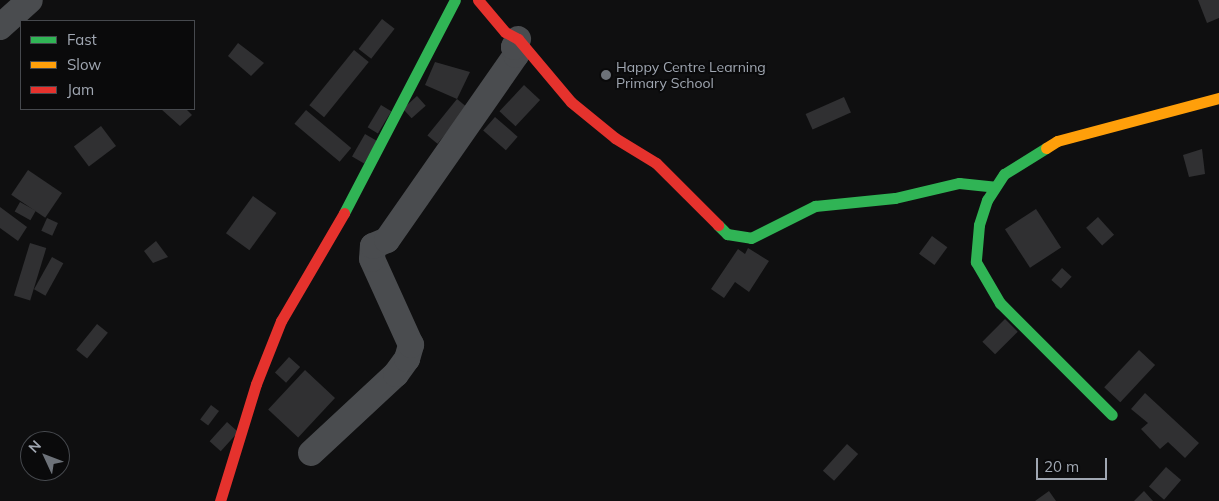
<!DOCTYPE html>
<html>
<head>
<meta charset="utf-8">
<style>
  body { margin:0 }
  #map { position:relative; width:1219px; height:501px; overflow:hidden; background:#0f0f10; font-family:Mulish,sans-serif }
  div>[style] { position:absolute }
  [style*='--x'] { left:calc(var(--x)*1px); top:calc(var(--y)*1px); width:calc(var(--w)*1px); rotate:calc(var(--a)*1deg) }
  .building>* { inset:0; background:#303032; transform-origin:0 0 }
  .street>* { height:26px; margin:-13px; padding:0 13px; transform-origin:13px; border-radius:13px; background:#4a4c4f }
  .fast>* { height:11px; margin:-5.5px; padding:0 5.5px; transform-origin:5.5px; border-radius:5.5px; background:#30b455 }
  .slow>* { height:11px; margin:-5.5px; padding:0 5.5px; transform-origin:5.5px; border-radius:5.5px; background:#ff9f0a }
  .jam>* { height:11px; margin:-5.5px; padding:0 5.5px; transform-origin:5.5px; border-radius:5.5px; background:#e5322d }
  .dots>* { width:14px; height:14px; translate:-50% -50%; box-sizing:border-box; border:2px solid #0a0a0b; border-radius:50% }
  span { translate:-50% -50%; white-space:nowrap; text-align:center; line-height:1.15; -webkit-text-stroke:4px #0a0a0b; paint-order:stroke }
  .poi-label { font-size:14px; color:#a0a7b2 }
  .left { translate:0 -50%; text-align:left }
  .legend { position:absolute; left:20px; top:20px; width:175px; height:90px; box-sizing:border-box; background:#0a0a0b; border:1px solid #46494e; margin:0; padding:6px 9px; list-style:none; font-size:15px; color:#a0a7b2 }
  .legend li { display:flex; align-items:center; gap:10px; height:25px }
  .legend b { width:25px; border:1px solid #46494e }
  .north { position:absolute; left:20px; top:431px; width:50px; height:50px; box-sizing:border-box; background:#0a0a0b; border:1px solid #46494e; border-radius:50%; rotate:313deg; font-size:14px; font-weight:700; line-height:20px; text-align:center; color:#a0a7b2 }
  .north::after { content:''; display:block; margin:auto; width:18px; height:22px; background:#6d7279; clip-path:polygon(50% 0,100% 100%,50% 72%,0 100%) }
  .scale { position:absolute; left:1036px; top:458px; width:71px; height:22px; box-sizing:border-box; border:2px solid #a0a7b2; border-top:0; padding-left:6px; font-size:15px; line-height:18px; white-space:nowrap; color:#a0a7b2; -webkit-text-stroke:4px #0a0a0b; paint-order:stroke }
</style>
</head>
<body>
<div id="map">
  <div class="building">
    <div style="clip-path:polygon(1198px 0,1219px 0,1219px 18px,1207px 23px)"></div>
    <div style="left:382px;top:19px;width:16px;height:38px;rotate:38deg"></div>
    <div style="clip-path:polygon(238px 43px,264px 63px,251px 76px,228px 56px)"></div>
    <div style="left:354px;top:50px;width:19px;height:71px;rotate:39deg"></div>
    <div style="clip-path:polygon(435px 62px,470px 72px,457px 99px,425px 85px)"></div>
    <div style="left:524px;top:85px;width:22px;height:36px;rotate:43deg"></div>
    <div style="left:417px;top:96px;width:13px;height:19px;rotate:48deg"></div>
    <div style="left:844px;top:97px;width:17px;height:42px;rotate:66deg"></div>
    <div style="left:457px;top:99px;width:13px;height:47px;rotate:39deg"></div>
    <div style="left:381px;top:105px;width:12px;height:26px;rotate:31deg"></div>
    <div style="clip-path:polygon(161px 109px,186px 109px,192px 115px,180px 126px)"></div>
    <div style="left:306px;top:110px;width:59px;height:18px;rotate:40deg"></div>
    <div style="left:495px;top:117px;width:30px;height:18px;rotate:41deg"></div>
    <div style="left:101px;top:126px;width:25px;height:34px;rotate:53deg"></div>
    <div style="left:365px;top:134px;width:14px;height:26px;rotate:30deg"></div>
    <div style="clip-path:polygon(1202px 149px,1205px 174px,1189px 177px,1183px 155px)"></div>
    <div style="left:28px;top:170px;width:41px;height:30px;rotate:34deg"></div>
    <div style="left:253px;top:196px;width:29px;height:46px;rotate:36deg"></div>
    <div style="left:20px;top:202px;width:18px;height:11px;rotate:29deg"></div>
    <div style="clip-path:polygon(0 207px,27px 227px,18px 241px,0 228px)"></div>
    <div style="left:1036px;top:209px;width:46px;height:37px;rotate:57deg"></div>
    <div style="left:1098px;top:217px;width:24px;height:16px;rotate:48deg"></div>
    <div style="left:47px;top:218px;width:12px;height:14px;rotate:24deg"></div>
    <div style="left:932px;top:236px;width:19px;height:22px;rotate:36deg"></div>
    <div style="clip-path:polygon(156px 241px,168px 257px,153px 263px,144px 251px)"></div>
    <div style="left:30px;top:243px;width:17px;height:55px;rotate:17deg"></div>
    <div style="clip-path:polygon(748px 248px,769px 261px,749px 292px,735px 282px,724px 298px,711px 289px,738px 249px,745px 254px)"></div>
    <div style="left:52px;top:257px;width:13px;height:37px;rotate:29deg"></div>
    <div style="left:1062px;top:268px;width:13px;height:16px;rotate:42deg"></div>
    <div style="left:1005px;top:319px;width:18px;height:32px;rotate:45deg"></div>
    <div style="left:97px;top:324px;width:14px;height:33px;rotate:39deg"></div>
    <div style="left:1139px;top:350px;width:22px;height:51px;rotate:43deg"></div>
    <div style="left:289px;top:357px;width:15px;height:21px;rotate:42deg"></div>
    <div style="left:305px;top:370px;width:41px;height:54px;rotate:43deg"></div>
    <div style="clip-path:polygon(1145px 393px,1199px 443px,1185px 458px,1168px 442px,1160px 449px,1141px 429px,1148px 423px,1131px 409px)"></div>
    <div style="left:211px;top:405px;width:10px;height:18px;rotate:37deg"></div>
    <div style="left:227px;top:422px;width:15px;height:26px;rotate:42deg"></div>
    <div style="left:847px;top:444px;width:15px;height:36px;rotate:42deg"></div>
    <div style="left:1166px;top:467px;width:20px;height:26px;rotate:41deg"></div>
    <div style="clip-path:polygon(1049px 491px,1056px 501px,1035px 501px)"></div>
    <div style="clip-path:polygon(1144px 491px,1153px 501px,1134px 501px)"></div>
  </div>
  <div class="street">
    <div style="--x:0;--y:27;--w:40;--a:-42"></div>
    <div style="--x:311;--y:453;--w:116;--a:-42.9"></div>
    <div style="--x:396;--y:374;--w:19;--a:-54"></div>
    <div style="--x:407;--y:359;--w:15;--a:-74"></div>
    <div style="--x:411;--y:345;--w:94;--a:-114.4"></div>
    <div style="--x:372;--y:259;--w:13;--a:-86"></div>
    <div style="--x:373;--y:246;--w:15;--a:-23"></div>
    <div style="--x:387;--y:240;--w:226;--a:-55.1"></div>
    <div style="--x:516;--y:55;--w:8;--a:-104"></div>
    <div style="--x:514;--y:47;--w:9;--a:-63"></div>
  </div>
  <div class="fast">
    <div style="--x:1046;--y:148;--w:49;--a:148.2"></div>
    <div style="--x:1004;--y:174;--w:31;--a:123"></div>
    <div style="--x:987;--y:200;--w:26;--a:108"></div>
    <div style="--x:979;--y:225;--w:37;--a:95"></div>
    <div style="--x:976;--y:262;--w:48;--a:59.7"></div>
    <div style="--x:1000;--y:303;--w:158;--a:45"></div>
    <div style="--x:344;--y:213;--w:240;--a:-62.5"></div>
    <div style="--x:718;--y:225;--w:13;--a:45"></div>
    <div style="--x:727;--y:234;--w:24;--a:9"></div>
    <div style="--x:751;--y:238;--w:72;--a:-26.6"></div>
    <div style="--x:815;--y:206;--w:80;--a:-5.7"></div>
    <div style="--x:895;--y:198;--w:66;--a:-13.2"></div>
    <div style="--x:959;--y:183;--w:36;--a:6"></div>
  </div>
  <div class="slow">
    <div style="--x:1046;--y:148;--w:13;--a:-32"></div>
    <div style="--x:1057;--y:141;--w:168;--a:-14.9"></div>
  </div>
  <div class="jam">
    <div style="--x:478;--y:0;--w:42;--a:49.8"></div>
    <div style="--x:505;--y:32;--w:15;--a:28"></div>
    <div style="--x:518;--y:39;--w:82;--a:49.9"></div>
    <div style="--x:571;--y:102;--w:57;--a:39.3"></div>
    <div style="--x:615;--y:138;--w:48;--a:31.4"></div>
    <div style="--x:656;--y:163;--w:88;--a:45"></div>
    <div style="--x:220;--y:501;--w:122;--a:-72.9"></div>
    <div style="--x:256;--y:384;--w:68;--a:-68.4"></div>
    <div style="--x:281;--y:321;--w:125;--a:-59.7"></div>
  </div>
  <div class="dots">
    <div style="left:606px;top:75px;background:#6d7279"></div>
  </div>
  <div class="poi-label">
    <span class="left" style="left:616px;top:75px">Happy Centre Learning<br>Primary School</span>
  </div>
  <ul class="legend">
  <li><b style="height:6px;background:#30b455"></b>Fast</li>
  <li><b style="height:6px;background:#ff9f0a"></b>Slow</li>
  <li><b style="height:6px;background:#e5322d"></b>Jam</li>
  </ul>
  <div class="north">N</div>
  <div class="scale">20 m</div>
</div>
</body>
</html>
